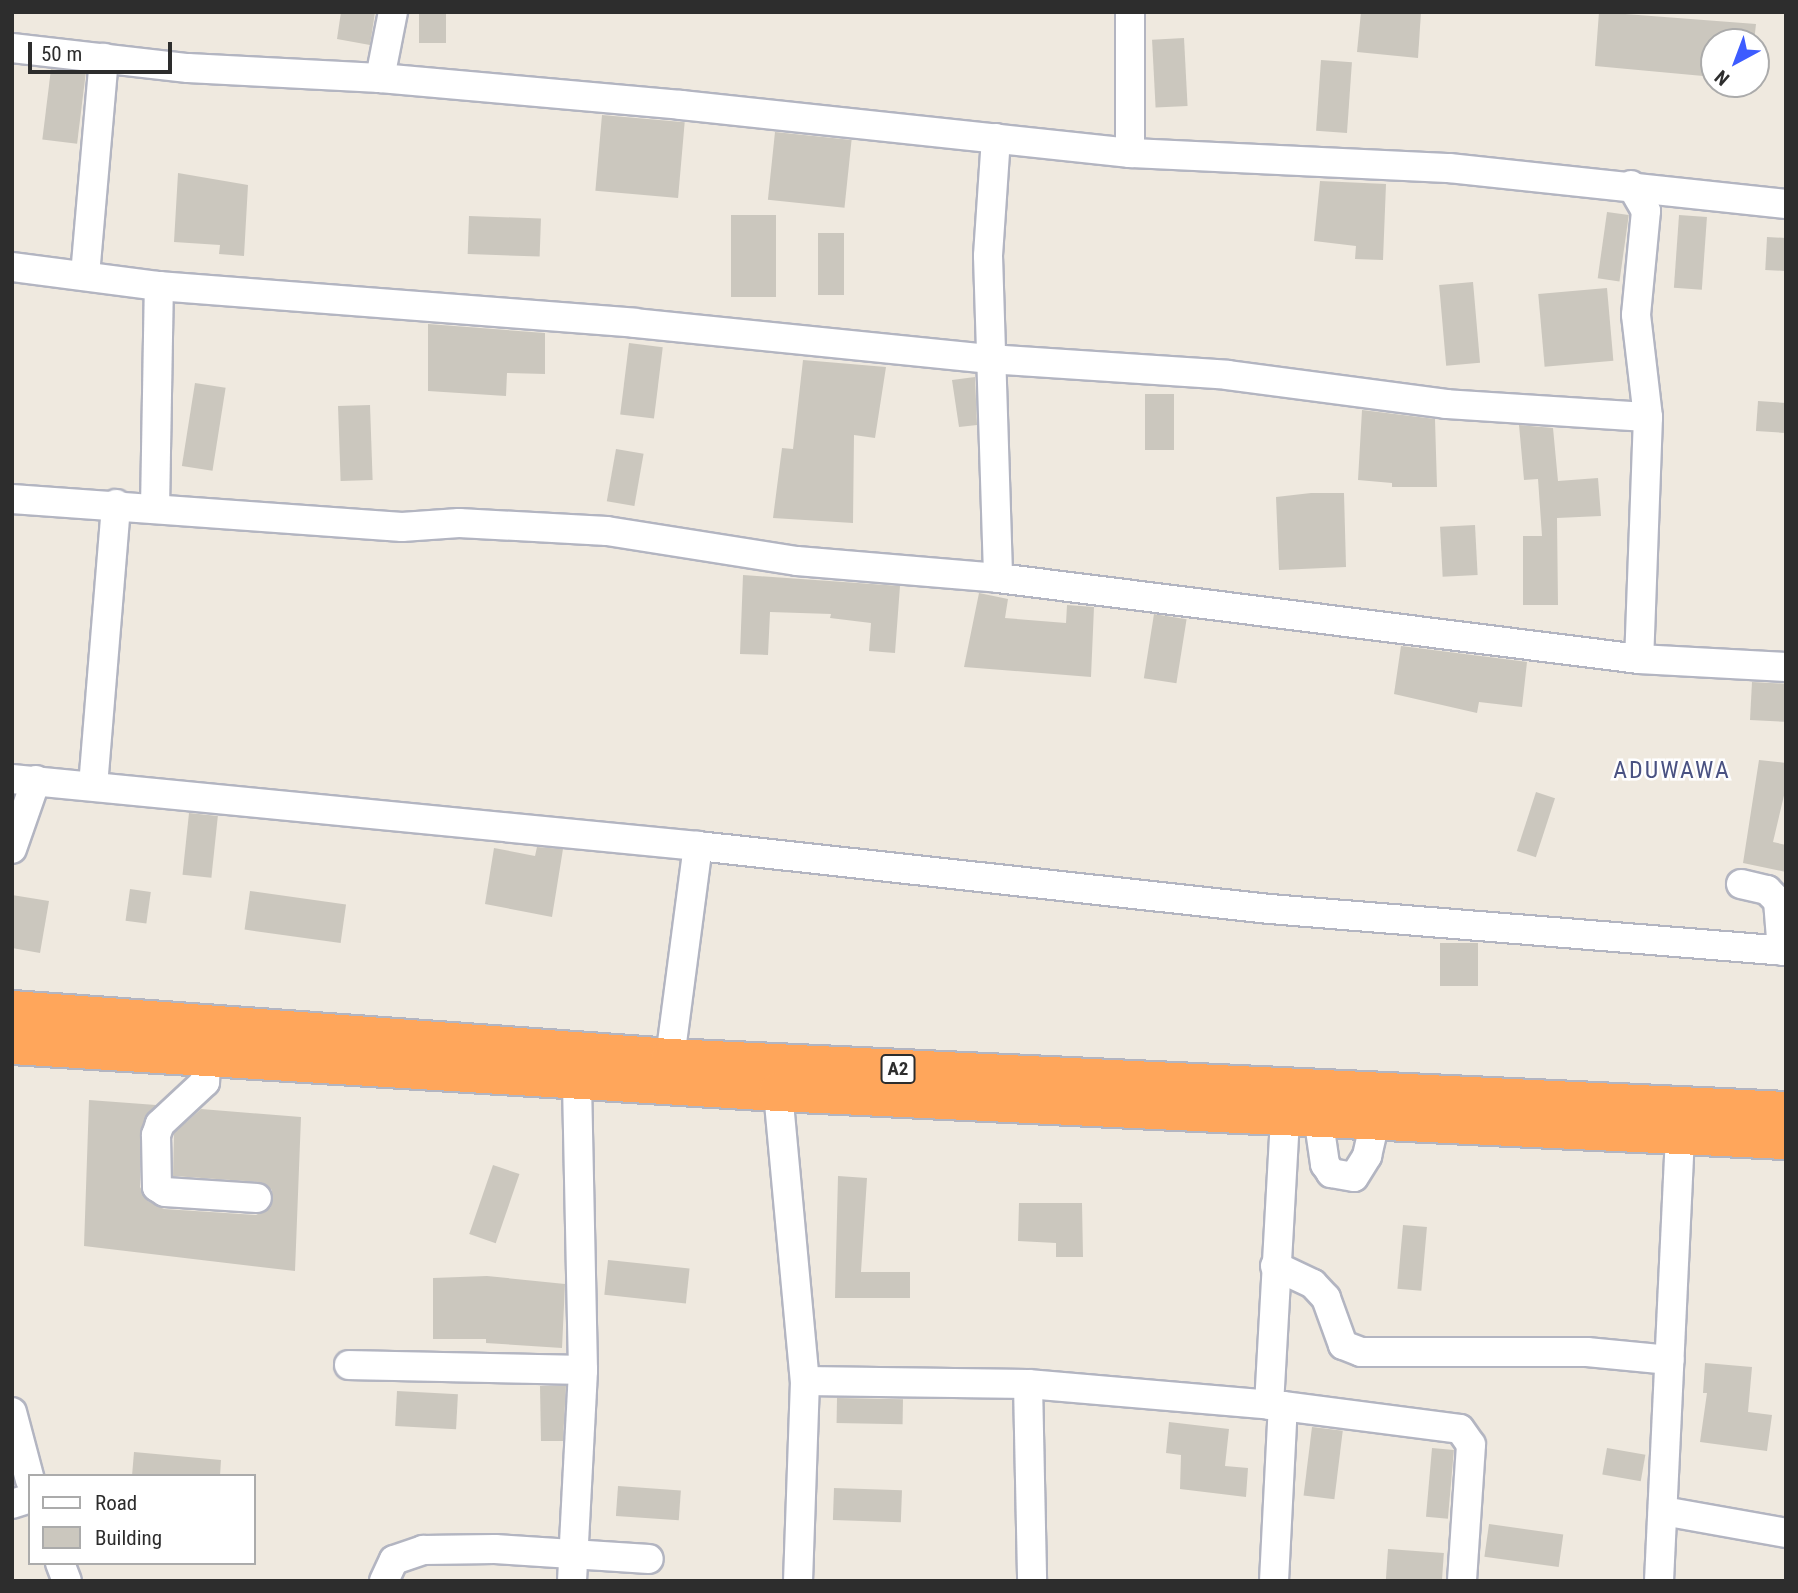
<!DOCTYPE html>
<html>
<head>
<meta charset="utf-8">
<style>
  body { margin:0 }
  #map { position:relative; width:1798px; height:1593px; overflow:hidden; background:#efe9df; font-family:"Roboto Condensed",sans-serif }
  div>[style] { position:absolute }
  [style*='--x'] { left:calc(var(--x)*1px); top:calc(var(--y)*1px); width:calc(var(--w)*1px); rotate:calc(var(--a)*1deg) }
  .building>* { inset:0; background:#cbc7be; transform-origin:0 0 }
  .roads { filter:drop-shadow(2px 0 #b3b5c1) drop-shadow(-2px 0 #b3b5c1) drop-shadow(0 2px #b3b5c1) drop-shadow(0 -2px #b3b5c1) }
  .minor>* { height:28px; margin:-14px; padding:0 14px; transform-origin:14px; border-radius:14px; background:#fff }
  .highway>* { height:38px; margin:-19px; padding:0 19px; transform-origin:19px; border-radius:19px; background:#ffa65b }
  span { translate:-50% -50%; white-space:nowrap; text-align:center; line-height:1.15; -webkit-text-stroke:5px #fff; paint-order:stroke }
  .shield-label span { padding:2px 5px; background:#fff; border:2px solid; border-radius:5px; -webkit-text-stroke-width:0 }
  .shield-label { font-size:19px; color:#2d2d2d; font-weight:700 }
  .quarter-label { font-size:24px; color:#4a5282; letter-spacing:2px }
  .frame { position:absolute; inset:0; border:14px solid #2d2d2d; pointer-events:none }
  .legend { position:absolute; left:28px; top:1474px; width:228px; height:91px; box-sizing:border-box; background:#fff; border:2px solid #ababab; margin:0; padding:9px 12px; list-style:none; font-size:21px; color:#2d2d2d }
  .legend li { display:flex; align-items:center; gap:14px; height:35px }
  .legend b { width:35px; border:2px solid #ababab }
  .north { position:absolute; left:1700px; top:28px; width:70px; height:70px; box-sizing:border-box; background:#fff; border:2px solid #ababab; border-radius:50%; rotate:221deg; font-size:19px; font-weight:700; line-height:28px; text-align:center; color:#2d2d2d }
  .north::after { content:''; display:block; margin:auto; width:24px; height:32px; background:#3d5cff; clip-path:polygon(50% 0,100% 100%,50% 72%,0 100%) }
  .scale { position:absolute; left:28px; top:42px; width:144px; height:32px; box-sizing:border-box; border:4px solid #2d2d2d; border-top:0; padding-left:9px; font-size:21px; line-height:24px; white-space:nowrap; color:#2d2d2d; -webkit-text-stroke:5px #fff; paint-order:stroke }
</style>
</head>
<body>
<div id="map">
  <div class="building">
    <div style="clip-path:polygon(341px 12px,375px 12px,370px 45px,337px 39px)"></div>
    <div style="left:419px;top:12px;width:27px;height:31px"></div>
    <div style="clip-path:polygon(1361px 12px,1421px 12px,1418px 58px,1357px 52px)"></div>
    <div style="clip-path:polygon(1599px 12px,1756px 24px,1754px 42px,1714px 42px,1714px 77px,1595px 66px)"></div>
    <div style="left:1184px;top:38px;width:68px;height:32px;rotate:87deg"></div>
    <div style="left:1321px;top:60px;width:31px;height:71px;rotate:4deg"></div>
    <div style="left:51px;top:69px;width:35px;height:71px;rotate:7deg"></div>
    <div style="left:602px;top:115px;width:83px;height:76px;rotate:5deg"></div>
    <div style="left:775px;top:132px;width:77px;height:68px;rotate:6deg"></div>
    <div style="clip-path:polygon(178px 173px,248px 185px,244px 256px,219px 254px,220px 245px,174px 242px)"></div>
    <div style="clip-path:polygon(1320px 181px,1386px 184px,1383px 260px,1355px 259px,1356px 246px,1314px 241px)"></div>
    <div style="left:1607px;top:212px;width:22px;height:67px;rotate:8deg"></div>
    <div style="left:731px;top:215px;width:45px;height:82px"></div>
    <div style="left:1679px;top:215px;width:28px;height:73px;rotate:4deg"></div>
    <div style="left:469px;top:216px;width:72px;height:38px;rotate:2deg"></div>
    <div style="left:818px;top:233px;width:26px;height:62px"></div>
    <div style="left:1767px;top:237px;width:19px;height:33px;rotate:3deg"></div>
    <div style="left:1473px;top:282px;width:81px;height:34px;rotate:85deg"></div>
    <div style="left:1607px;top:288px;width:73px;height:69px;rotate:85deg"></div>
    <div style="clip-path:polygon(428px 324px,545px 333px,545px 374px,507px 373px,506px 396px,428px 391px)"></div>
    <div style="left:629px;top:343px;width:34px;height:72px;rotate:7deg"></div>
    <div style="clip-path:polygon(803px 360px,886px 367px,875px 438px,854px 435px,853px 523px,773px 518px,782px 448px,793px 449px)"></div>
    <div style="clip-path:polygon(975px 377px,977px 425px,959px 427px,952px 380px)"></div>
    <div style="left:195px;top:383px;width:31px;height:84px;rotate:9deg"></div>
    <div style="left:1145px;top:394px;width:29px;height:56px"></div>
    <div style="left:1758px;top:401px;width:28px;height:30px;rotate:4deg"></div>
    <div style="left:370px;top:405px;width:75px;height:32px;rotate:88deg"></div>
    <div style="clip-path:polygon(1362px 410px,1435px 419px,1437px 487px,1392px 487px,1392px 483px,1358px 480px)"></div>
    <div style="clip-path:polygon(1519px 425px,1553px 428px,1558px 481px,1598px 478px,1601px 516px,1557px 518px,1558px 605px,1523px 605px,1523px 536px,1542px 536px,1538px 479px,1524px 480px)"></div>
    <div style="left:616px;top:449px;width:28px;height:53px;rotate:10deg"></div>
    <div style="clip-path:polygon(1311px 493px,1344px 493px,1346px 567px,1279px 570px,1276px 497px)"></div>
    <div style="left:1475px;top:525px;width:50px;height:35px;rotate:87deg"></div>
    <div style="clip-path:polygon(743px 575px,900px 586px,895px 653px,869px 651px,871px 623px,830px 618px,831px 614px,770px 612px,768px 655px,740px 654px)"></div>
    <div style="clip-path:polygon(979px 593px,1008px 599px,1005px 618px,1066px 623px,1067px 605px,1094px 607px,1091px 677px,964px 667px)"></div>
    <div style="left:1154px;top:614px;width:33px;height:65px;rotate:9deg"></div>
    <div style="clip-path:polygon(1401px 646px,1527px 662px,1522px 707px,1479px 702px,1477px 713px,1394px 694px)"></div>
    <div style="left:1752px;top:682px;width:34px;height:38px;rotate:3deg"></div>
    <div style="clip-path:polygon(1759px 760px,1786px 763px,1786px 787px,1773px 842px,1786px 845px,1786px 872px,1743px 863px)"></div>
    <div style="left:1536px;top:792px;width:20px;height:62px;rotate:18deg"></div>
    <div style="left:189px;top:813px;width:29px;height:62px;rotate:6deg"></div>
    <div style="clip-path:polygon(537px 847px,563px 849px,552px 917px,485px 904px,494px 848px,535px 856px)"></div>
    <div style="left:130px;top:889px;width:21px;height:32px;rotate:8deg"></div>
    <div style="left:250px;top:891px;width:97px;height:39px;rotate:8deg"></div>
    <div style="clip-path:polygon(12px 895px,49px 901px,40px 953px,12px 948px)"></div>
    <div style="left:1440px;top:943px;width:38px;height:43px"></div>
    <div style="clip-path:polygon(89px 1100px,156px 1105px,140px 1130px,140px 1187px,148px 1201px,164px 1209px,256px 1215px,271px 1207px,272px 1190px,259px 1182px,173px 1176px,174px 1133px,201px 1109px,301px 1117px,295px 1271px,84px 1246px)"></div>
    <div style="left:493px;top:1165px;width:28px;height:73px;rotate:19deg"></div>
    <div style="clip-path:polygon(838px 1176px,867px 1178px,861px 1272px,910px 1272px,910px 1298px,835px 1298px)"></div>
    <div style="clip-path:polygon(1019px 1203px,1082px 1203px,1083px 1257px,1056px 1257px,1056px 1243px,1018px 1241px)"></div>
    <div style="left:1403px;top:1225px;width:24px;height:64px;rotate:5deg"></div>
    <div style="left:608px;top:1260px;width:82px;height:35px;rotate:6deg"></div>
    <div style="clip-path:polygon(487px 1276px,565px 1284px,562px 1348px,486px 1343px,486px 1339px,433px 1339px,433px 1278px)"></div>
    <div style="clip-path:polygon(1705px 1363px,1752px 1367px,1748px 1412px,1772px 1415px,1767px 1451px,1700px 1442px,1707px 1393px,1703px 1393px)"></div>
    <div style="clip-path:polygon(540px 1386px,566px 1386px,563px 1441px,541px 1441px)"></div>
    <div style="left:397px;top:1391px;width:61px;height:35px;rotate:3deg"></div>
    <div style="left:837px;top:1398px;width:66px;height:25px;rotate:1deg"></div>
    <div style="clip-path:polygon(1169px 1422px,1229px 1429px,1225px 1466px,1248px 1468px,1246px 1497px,1180px 1489px,1181px 1455px,1166px 1453px)"></div>
    <div style="left:1312px;top:1427px;width:31px;height:69px;rotate:7deg"></div>
    <div style="left:1432px;top:1448px;width:22px;height:69px;rotate:5deg"></div>
    <div style="left:1607px;top:1448px;width:39px;height:27px;rotate:10deg"></div>
    <div style="clip-path:polygon(134px 1452px,221px 1460px,220px 1476px,132px 1476px)"></div>
    <div style="left:618px;top:1486px;width:63px;height:30px;rotate:4deg"></div>
    <div style="left:834px;top:1488px;width:68px;height:32px;rotate:2deg"></div>
    <div style="left:1489px;top:1524px;width:75px;height:33px;rotate:8deg"></div>
    <div style="left:1388px;top:1549px;width:56px;height:32px;rotate:4deg"></div>
  </div>
  <div class="roads">
    <div class="minor">
      <div style="--x:1130;--y:12;--w:141;--a:90"></div>
      <div style="--x:12;--y:48;--w:177;--a:6.5"></div>
      <div style="--x:188;--y:68;--w:192;--a:3"></div>
      <div style="--x:380;--y:78;--w:302;--a:5.1"></div>
      <div style="--x:681;--y:105;--w:452;--a:6.1"></div>
      <div style="--x:1130;--y:153;--w:319;--a:2.7"></div>
      <div style="--x:1449;--y:168;--w:339;--a:6.1"></div>
      <div style="--x:380;--y:78;--w:67;--a:-78.9"></div>
      <div style="--x:996;--y:138;--w:118;--a:93.9"></div>
      <div style="--x:988;--y:256;--w:322;--a:88.2"></div>
      <div style="--x:1631;--y:185;--w:30;--a:60"></div>
      <div style="--x:1646;--y:211;--w:104;--a:95.5"></div>
      <div style="--x:1636;--y:315;--w:103;--a:83.3"></div>
      <div style="--x:1648;--y:417;--w:242;--a:92.1"></div>
      <div style="--x:12;--y:267;--w:148;--a:7.4"></div>
      <div style="--x:159;--y:286;--w:477;--a:4.4"></div>
      <div style="--x:635;--y:323;--w:356;--a:5.8"></div>
      <div style="--x:989;--y:359;--w:239;--a:3.8"></div>
      <div style="--x:1227;--y:375;--w:221;--a:7.5"></div>
      <div style="--x:1446;--y:404;--w:202;--a:3.7"></div>
      <div style="--x:85;--y:275;--w:218;--a:-85"></div>
      <div style="--x:12;--y:499;--w:391;--a:4.1"></div>
      <div style="--x:402;--y:527;--w:57;--a:-4"></div>
      <div style="--x:459;--y:523;--w:148;--a:3.1"></div>
      <div style="--x:607;--y:531;--w:192;--a:9"></div>
      <div style="--x:797;--y:561;--w:202;--a:4.8"></div>
      <div style="--x:998;--y:578;--w:646;--a:7.2"></div>
      <div style="--x:1639;--y:659;--w:147;--a:3.1"></div>
      <div style="--x:155;--y:509;--w:223;--a:-89"></div>
      <div style="--x:12;--y:779;--w:689;--a:5.58"></div>
      <div style="--x:698;--y:846;--w:575;--a:6.29"></div>
      <div style="--x:1270;--y:909;--w:518;--a:4.65"></div>
      <div style="--x:93;--y:786;--w:283;--a:-85.3"></div>
      <div style="--x:12;--y:849;--w:73;--a:-70.8"></div>
      <div style="--x:1741;--y:884;--w:27;--a:13"></div>
      <div style="--x:1767;--y:890;--w:16;--a:45"></div>
      <div style="--x:1778;--y:901;--w:50;--a:85.4"></div>
      <div style="--x:206;--y:1056;--w:26;--a:92"></div>
      <div style="--x:205;--y:1082;--w:62;--a:137"></div>
      <div style="--x:160;--y:1124;--w:12;--a:110"></div>
      <div style="--x:156;--y:1135;--w:52;--a:88.9"></div>
      <div style="--x:157;--y:1187;--w:9;--a:32"></div>
      <div style="--x:165;--y:1192;--w:92;--a:3.7"></div>
      <div style="--x:670;--y:1058;--w:214;--a:-82.5"></div>
      <div style="--x:778;--y:1092;--w:290;--a:84.7"></div>
      <div style="--x:805;--y:1381;--w:200;--a:92"></div>
      <div style="--x:1318;--y:1116;--w:49;--a:81.7"></div>
      <div style="--x:1325;--y:1164;--w:11;--a:56"></div>
      <div style="--x:1331;--y:1173;--w:23;--a:10"></div>
      <div style="--x:1354;--y:1177;--w:25;--a:-58"></div>
      <div style="--x:1367;--y:1156;--w:37;--a:-77"></div>
      <div style="--x:1275;--y:1266;--w:42;--a:25.3"></div>
      <div style="--x:1313;--y:1284;--w:19;--a:47"></div>
      <div style="--x:1326;--y:1298;--w:50;--a:70.1"></div>
      <div style="--x:1343;--y:1345;--w:19;--a:21"></div>
      <div style="--x:1361;--y:1352;--w:226;--a:0"></div>
      <div style="--x:1587;--y:1352;--w:83;--a:5.5"></div>
      <div style="--x:349;--y:1365;--w:234;--a:1.2"></div>
      <div style="--x:805;--y:1381;--w:223;--a:0.8"></div>
      <div style="--x:1028;--y:1384;--w:256;--a:4.9"></div>
      <div style="--x:1283;--y:1406;--w:178;--a:7.4"></div>
      <div style="--x:1460;--y:1429;--w:19;--a:55"></div>
      <div style="--x:1471;--y:1445;--w:136;--a:93.8"></div>
      <div style="--x:1028;--y:1384;--w:197;--a:88.8"></div>
      <div style="--x:1269;--y:1405;--w:290;--a:-86.8"></div>
      <div style="--x:12;--y:1412;--w:70;--a:75.2"></div>
      <div style="--x:12;--y:1504;--w:19;--a:-18"></div>
      <div style="--x:1663;--y:1511;--w:125;--a:10.1"></div>
      <div style="--x:60;--y:1563;--w:19;--a:69"></div>
      <div style="--x:384;--y:1581;--w:23;--a:-65"></div>
      <div style="--x:394;--y:1560;--w:31;--a:-19"></div>
      <div style="--x:423;--y:1550;--w:72;--a:-0.8"></div>
      <div style="--x:495;--y:1549;--w:154;--a:3.7"></div>
      <div style="--x:572;--y:1581;--w:211;--a:-87"></div>
      <div style="--x:583;--y:1370;--w:292;--a:-91.2"></div>
      <div style="--x:1274;--y:1581;--w:175;--a:-87.1"></div>
      <div style="--x:1659;--y:1581;--w:447;--a:-87.3"></div>
    </div>
    <div class="highway">
      <div style="--x:12;--y:1010;--w:660;--a:4.17"></div>
      <div style="--x:670;--y:1058;--w:1117;--a:2.72"></div>
      <div style="--x:12;--y:1045;--w:767;--a:3.51"></div>
      <div style="--x:778;--y:1092;--w:1009;--a:2.73"></div>
    </div>
  </div>
  <div class="shield-label">
    <span style="left:898px;top:1069px">A2</span>
  </div>
  <div class="quarter-label">
    <span style="left:1672px;top:771px">ADUWAWA</span>
  </div>
  <div class="frame"></div>
  <ul class="legend">
  <li><b style="height:9px;background:#fff"></b>Road</li>
  <li><b style="height:19px;background:#cbc7be"></b>Building</li>
  </ul>
  <div class="north">N</div>
  <div class="scale">50 m</div>
</div>
</body>
</html>
